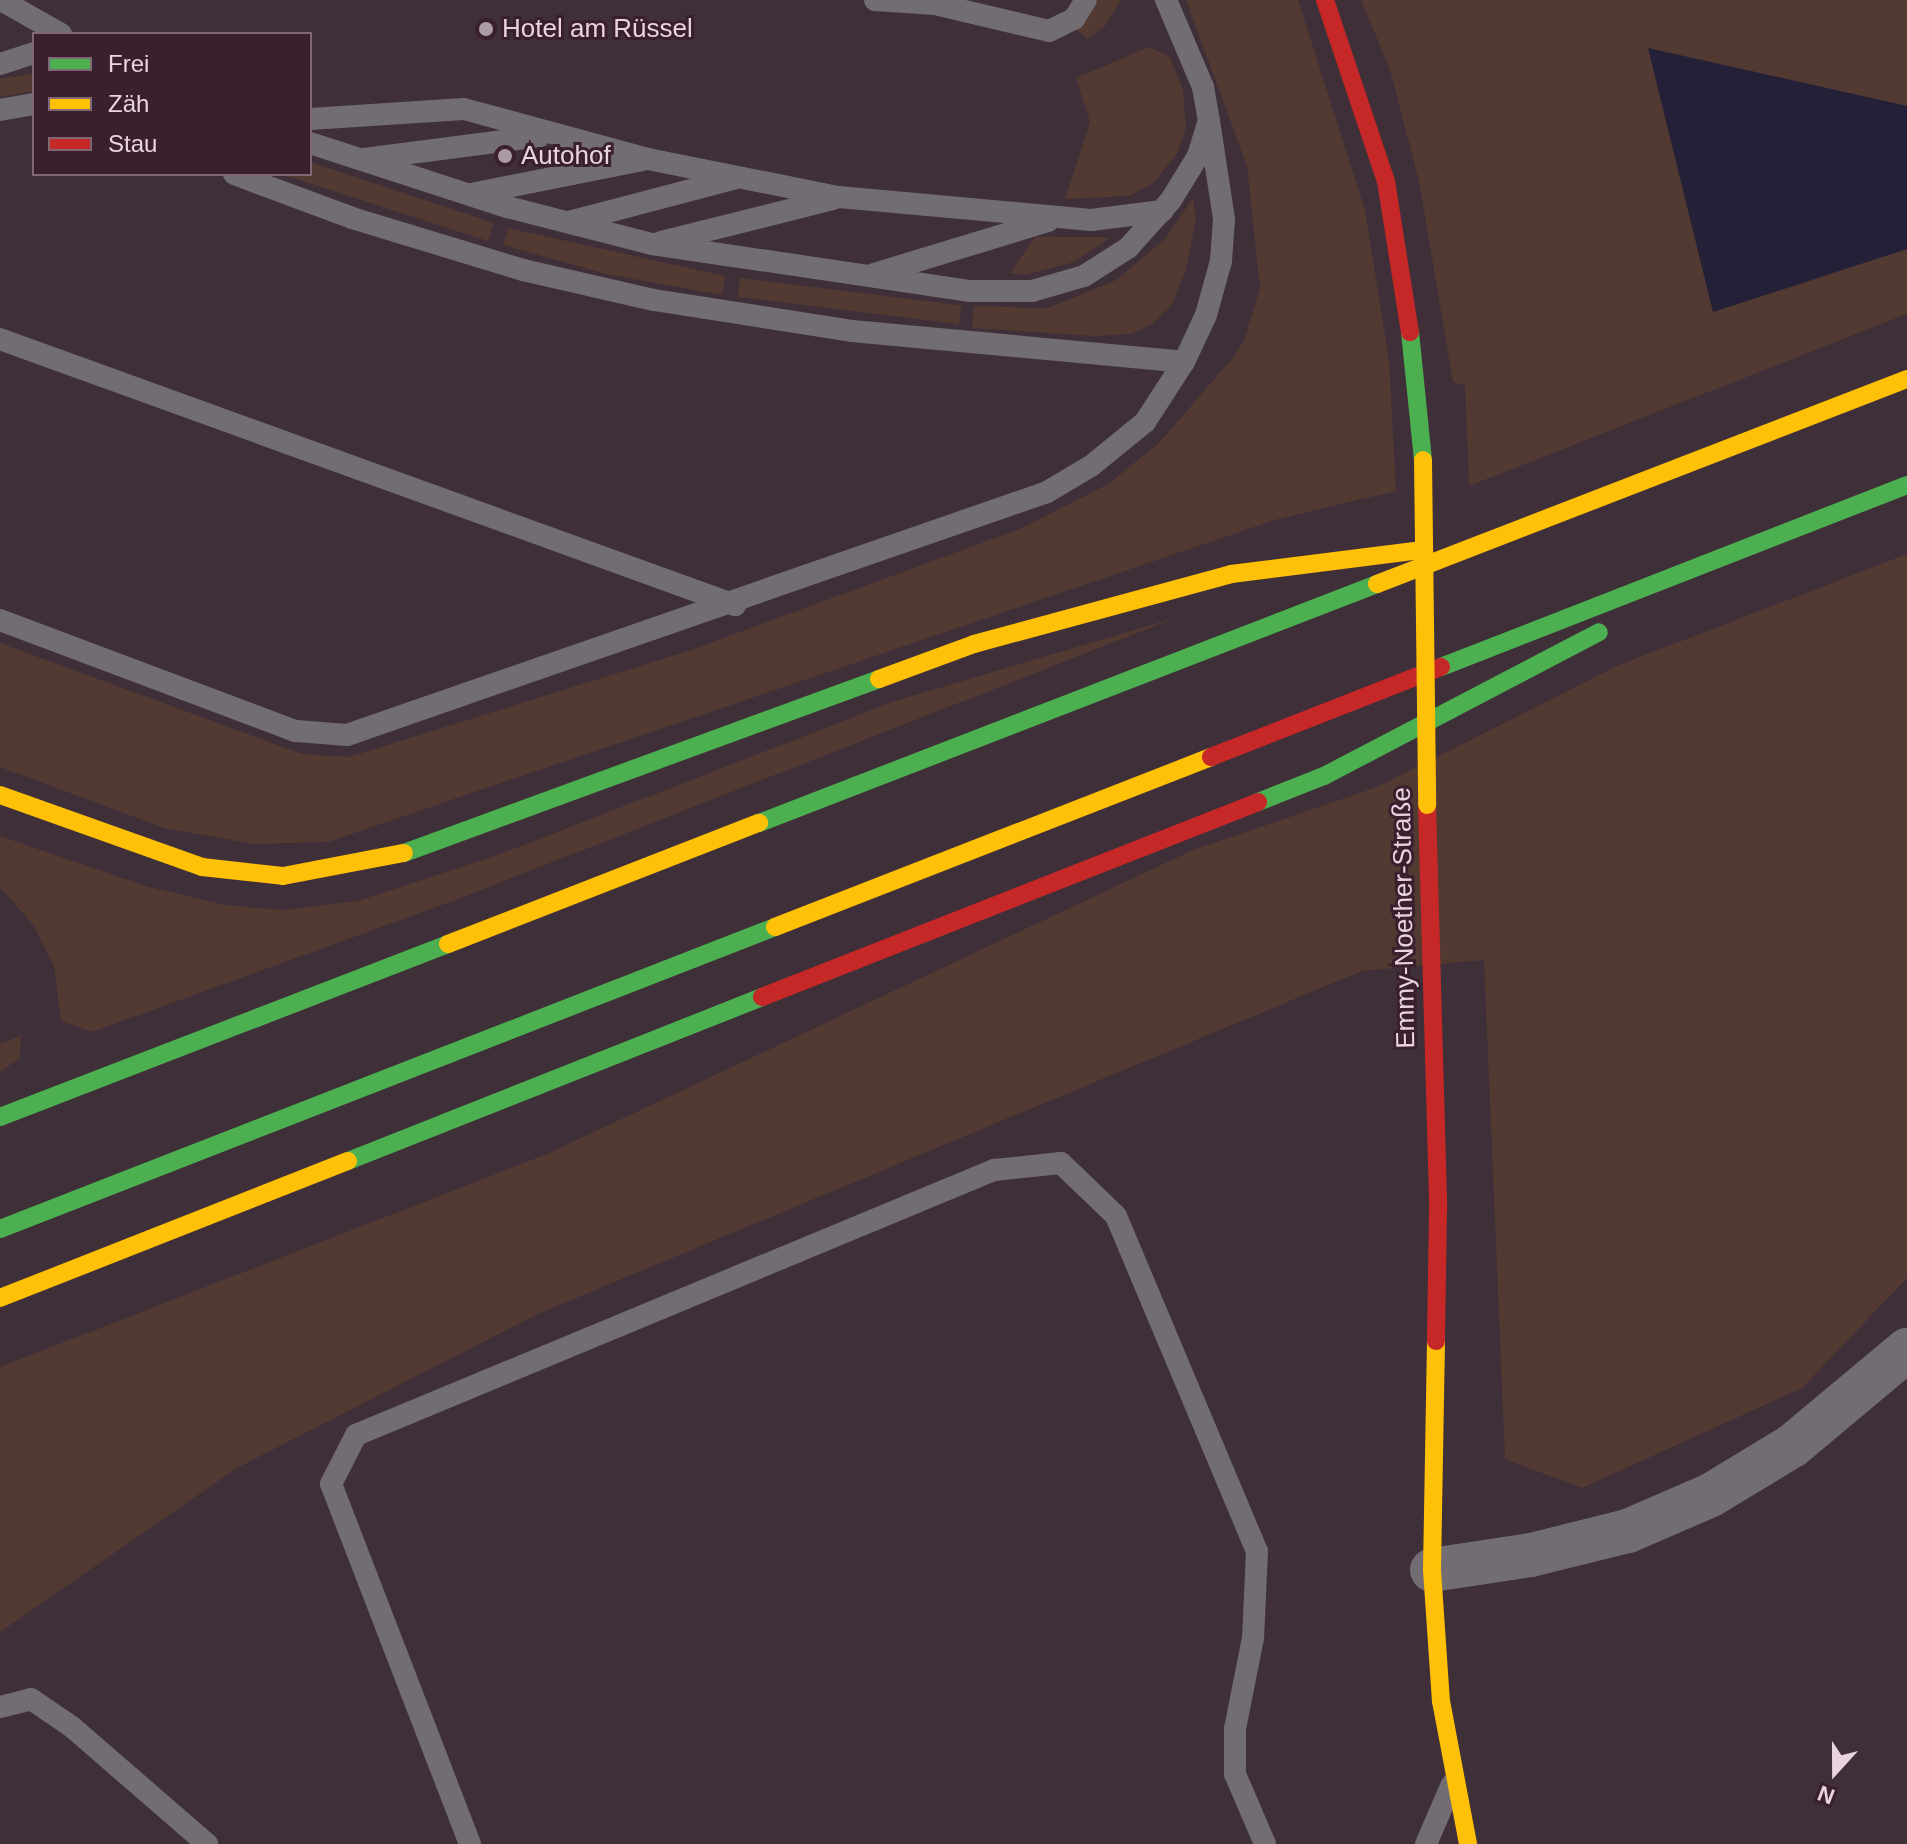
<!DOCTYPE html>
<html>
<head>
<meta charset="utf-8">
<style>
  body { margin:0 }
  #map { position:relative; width:1907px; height:1844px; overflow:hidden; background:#3e2f38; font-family:Helvetica,sans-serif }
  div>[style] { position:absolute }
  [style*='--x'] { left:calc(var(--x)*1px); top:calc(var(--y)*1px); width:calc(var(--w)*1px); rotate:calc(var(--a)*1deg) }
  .green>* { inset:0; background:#523932; transform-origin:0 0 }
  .water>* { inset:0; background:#232038 }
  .lane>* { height:22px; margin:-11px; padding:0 11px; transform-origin:11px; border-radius:11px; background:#726d73 }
  .street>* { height:44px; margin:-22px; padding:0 22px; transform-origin:22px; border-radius:22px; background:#726d73 }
  .fast>* { height:18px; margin:-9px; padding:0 9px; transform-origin:9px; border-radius:9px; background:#4caf50 }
  .slow>* { height:18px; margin:-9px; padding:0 9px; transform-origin:9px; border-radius:9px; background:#ffc107 }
  .jam>* { height:18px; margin:-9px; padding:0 9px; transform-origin:9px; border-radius:9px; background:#c62828 }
  .slow-bridge>* { height:18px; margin:-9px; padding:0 9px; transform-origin:9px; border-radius:9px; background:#ffc107 }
  .dots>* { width:22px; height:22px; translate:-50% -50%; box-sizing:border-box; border:4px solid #3a1f2f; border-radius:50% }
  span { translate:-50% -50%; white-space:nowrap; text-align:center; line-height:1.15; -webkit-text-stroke:6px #3a1f2f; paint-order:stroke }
  .poi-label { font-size:26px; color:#e7d4de }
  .left { translate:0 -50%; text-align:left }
  .street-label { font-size:26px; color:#e7d4de }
  .legend { position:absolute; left:32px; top:32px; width:280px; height:144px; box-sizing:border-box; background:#3a1f2f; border:2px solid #7f6775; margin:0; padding:10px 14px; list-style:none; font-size:24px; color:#e7d4de }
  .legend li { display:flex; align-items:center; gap:16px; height:40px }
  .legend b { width:40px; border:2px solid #7f6775 }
  .north { position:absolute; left:1795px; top:1732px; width:80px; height:80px; -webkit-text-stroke:6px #3a1f2f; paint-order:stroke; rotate:201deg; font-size:22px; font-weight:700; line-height:32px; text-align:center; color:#e7d4de }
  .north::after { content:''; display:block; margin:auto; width:28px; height:36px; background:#e7d4de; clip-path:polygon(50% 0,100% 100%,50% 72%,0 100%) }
</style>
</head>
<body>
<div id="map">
  <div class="green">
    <div style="clip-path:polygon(1097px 0,1121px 0,1105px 26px,1087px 39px,1077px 30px)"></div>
    <div style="clip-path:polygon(1186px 0,1298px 0,1365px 210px,1389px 360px,1396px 491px,1278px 519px,328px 842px,254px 844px,164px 828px,0 767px,0 643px,302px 754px,349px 757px,688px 651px,1022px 528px,1108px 484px,1159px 443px,1230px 361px,1244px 341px,1260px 288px,1247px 166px)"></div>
    <div style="clip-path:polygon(1361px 0,1907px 0,1907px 314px,1469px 486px,1465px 385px,1453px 382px,1419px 181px,1390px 70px)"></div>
    <div style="clip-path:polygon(1149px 47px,1170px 57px,1183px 90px,1186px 128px,1177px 154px,1153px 183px,1130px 196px,1065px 199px,1090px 122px,1076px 78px)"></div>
    <div style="clip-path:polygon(34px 73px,34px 91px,0 97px,0 79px)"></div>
    <div style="clip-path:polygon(310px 162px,494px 223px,488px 241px,281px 174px,310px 174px)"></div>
    <div style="clip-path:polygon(1193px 198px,1196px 219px,1186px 270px,1172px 305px,1151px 325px,1130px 334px,1094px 336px,972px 328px,974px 306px,1048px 308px,1116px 280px,1164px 240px)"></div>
    <div style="clip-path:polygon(508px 228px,725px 276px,722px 295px,606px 274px,503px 245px)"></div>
    <div style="clip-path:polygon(1035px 237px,1103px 237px,1109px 239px,1074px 262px,1026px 275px,1010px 273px)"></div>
    <div style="left:740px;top:278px;width:223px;height:19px;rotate:7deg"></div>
    <div style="clip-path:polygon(1907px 554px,1907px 1278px,1802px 1388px,1582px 1488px,1505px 1459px,1484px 960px,1362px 971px,540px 1313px,237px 1468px,0 1632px,0 1367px,547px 1154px,1193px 850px,1377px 787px,1619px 665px)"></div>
    <div style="clip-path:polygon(1178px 617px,453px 901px,92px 1032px,61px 1021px,54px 966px,34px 926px,0 887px,0 836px,149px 887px,225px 905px,283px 910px,358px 901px,503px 853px,895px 701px)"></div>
    <div style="clip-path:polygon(21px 1036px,20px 1058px,0 1072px,0 1044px)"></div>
  </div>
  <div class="water">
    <div style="clip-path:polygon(1648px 48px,1907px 106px,1907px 249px,1713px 312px)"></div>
  </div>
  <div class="lane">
    <div style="--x:1;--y:0;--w:69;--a:29.5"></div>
    <div style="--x:875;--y:0;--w:60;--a:3.8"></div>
    <div style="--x:935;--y:4;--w:117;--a:13.3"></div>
    <div style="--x:1049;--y:31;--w:28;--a:-26"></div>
    <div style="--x:1074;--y:19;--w:22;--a:-58"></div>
    <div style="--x:0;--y:64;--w:36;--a:-18"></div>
    <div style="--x:0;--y:110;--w:35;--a:-10"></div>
    <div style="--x:310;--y:119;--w:154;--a:-3.7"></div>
    <div style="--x:464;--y:109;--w:191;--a:15.2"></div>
    <div style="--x:648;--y:159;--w:195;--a:11.3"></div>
    <div style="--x:839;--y:197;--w:253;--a:5.2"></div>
    <div style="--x:1091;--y:220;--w:72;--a:-7.2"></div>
    <div style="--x:310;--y:143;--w:207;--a:18"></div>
    <div style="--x:507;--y:207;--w:150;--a:14.3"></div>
    <div style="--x:652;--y:244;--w:322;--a:8.4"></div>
    <div style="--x:971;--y:291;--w:61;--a:0"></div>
    <div style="--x:1032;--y:291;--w:54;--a:-16.1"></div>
    <div style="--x:1084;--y:276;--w:52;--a:-32.5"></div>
    <div style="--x:1128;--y:248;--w:64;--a:-48.1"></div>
    <div style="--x:1171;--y:200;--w:52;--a:-58.5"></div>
    <div style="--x:1198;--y:156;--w:37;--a:-73"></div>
    <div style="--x:1209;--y:121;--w:35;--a:-100"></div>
    <div style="--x:1203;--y:87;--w:95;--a:-113"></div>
    <div style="--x:364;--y:159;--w:177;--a:-7.4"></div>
    <div style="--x:234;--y:174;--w:126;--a:20.4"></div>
    <div style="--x:352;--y:218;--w:179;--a:16.9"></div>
    <div style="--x:523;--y:270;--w:134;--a:12.9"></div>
    <div style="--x:654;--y:300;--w:200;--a:8.9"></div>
    <div style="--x:852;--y:331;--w:333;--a:5.3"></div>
    <div style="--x:471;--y:194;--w:174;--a:-11.2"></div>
    <div style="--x:569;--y:222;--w:170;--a:-14.7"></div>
    <div style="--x:661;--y:242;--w:177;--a:-14"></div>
    <div style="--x:874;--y:274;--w:182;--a:-16.9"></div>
    <div style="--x:0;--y:339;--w:782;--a:19.9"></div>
    <div style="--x:0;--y:620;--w:316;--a:20.6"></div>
    <div style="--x:296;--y:731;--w:51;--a:4.5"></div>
    <div style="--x:347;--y:735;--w:741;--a:-19.14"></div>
    <div style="--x:1047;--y:492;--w:51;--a:-30.6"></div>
    <div style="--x:1091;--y:466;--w:70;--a:-39.2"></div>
    <div style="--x:1145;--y:422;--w:72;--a:-57"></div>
    <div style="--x:1184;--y:362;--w:52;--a:-64.9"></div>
    <div style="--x:1206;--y:315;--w:56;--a:-74.5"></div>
    <div style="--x:1221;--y:261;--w:42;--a:-85.9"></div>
    <div style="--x:1224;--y:219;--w:99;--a:-98.7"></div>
    <div style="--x:0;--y:1707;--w:32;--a:-14"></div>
    <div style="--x:31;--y:1699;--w:50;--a:34.3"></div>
    <div style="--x:72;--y:1727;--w:179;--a:40.9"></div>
    <div style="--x:470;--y:1844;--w:386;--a:-111.1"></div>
    <div style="--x:331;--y:1484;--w:55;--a:-63"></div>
    <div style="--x:356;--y:1435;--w:691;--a:-22.56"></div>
    <div style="--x:994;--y:1170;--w:67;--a:-6"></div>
    <div style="--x:1061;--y:1163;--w:76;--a:43.9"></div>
    <div style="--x:1116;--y:1216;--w:363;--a:67.2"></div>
    <div style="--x:1257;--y:1551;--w:87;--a:92.6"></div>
    <div style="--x:1253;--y:1638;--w:93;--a:101.2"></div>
    <div style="--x:1235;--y:1729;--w:45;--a:90"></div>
    <div style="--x:1235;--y:1774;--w:76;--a:66.8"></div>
    <div style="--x:1426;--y:1844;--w:65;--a:-66.6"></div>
  </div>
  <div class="street">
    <div style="--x:1432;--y:1570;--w:100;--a:-8.6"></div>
    <div style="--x:1531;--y:1555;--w:100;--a:-13.9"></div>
    <div style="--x:1628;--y:1531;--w:90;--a:-23.4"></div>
    <div style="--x:1711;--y:1495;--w:95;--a:-31.2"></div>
    <div style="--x:1792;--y:1446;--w:150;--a:-39.9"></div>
  </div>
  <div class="fast">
    <div style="--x:1410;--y:332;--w:129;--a:84.2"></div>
    <div style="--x:1441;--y:667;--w:500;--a:-21.33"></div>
    <div style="--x:1258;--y:802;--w:71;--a:-21.5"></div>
    <div style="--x:1324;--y:776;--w:310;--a:-27.6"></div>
    <div style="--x:759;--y:823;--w:663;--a:-21.14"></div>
    <div style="--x:404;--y:853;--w:506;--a:-20.12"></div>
    <div style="--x:0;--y:1117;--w:480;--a:-21.1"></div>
    <div style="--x:348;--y:1161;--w:445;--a:-21.6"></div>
    <div style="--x:0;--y:1229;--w:832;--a:-21.29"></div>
  </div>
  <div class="slow">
    <div style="--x:1377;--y:584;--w:568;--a:-21.15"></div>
    <div style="--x:879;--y:679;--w:101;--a:-20.2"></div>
    <div style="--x:974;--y:644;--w:266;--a:-15.2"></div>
    <div style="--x:1231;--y:574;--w:193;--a:-7.2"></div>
    <div style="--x:0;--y:795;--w:214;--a:19.6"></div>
    <div style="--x:202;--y:867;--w:81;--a:6.3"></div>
    <div style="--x:283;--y:876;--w:123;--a:-10.8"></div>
    <div style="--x:775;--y:927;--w:468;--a:-21.3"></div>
    <div style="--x:448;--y:944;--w:334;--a:-21.3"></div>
    <div style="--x:0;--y:1298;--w:374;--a:-21.5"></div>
    <div style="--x:1436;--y:1341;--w:229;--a:91"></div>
    <div style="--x:1432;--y:1570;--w:131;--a:86.1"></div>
    <div style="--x:1441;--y:1701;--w:146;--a:79.3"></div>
  </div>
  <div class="jam">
    <div style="--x:1325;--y:0;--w:191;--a:71.4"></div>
    <div style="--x:1386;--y:181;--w:153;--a:81"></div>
    <div style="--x:1211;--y:757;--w:247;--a:-21.4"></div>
    <div style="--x:1427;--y:805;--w:405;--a:88.4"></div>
    <div style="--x:1438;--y:1210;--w:131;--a:90.9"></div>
    <div style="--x:762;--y:997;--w:533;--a:-21.46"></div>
  </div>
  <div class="slow-bridge">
    <div style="--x:1423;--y:460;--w:345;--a:89.3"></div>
  </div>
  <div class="dots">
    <div style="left:486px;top:29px;background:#ac9aa4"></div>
    <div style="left:505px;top:156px;background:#ac9aa4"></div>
  </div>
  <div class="poi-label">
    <span class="left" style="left:502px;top:29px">Hotel am Rüssel</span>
    <span class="left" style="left:521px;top:156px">Autohof</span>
  </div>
  <div class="street-label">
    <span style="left:1404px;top:918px;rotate:-91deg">Emmy-Noether-Straße</span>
  </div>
  <ul class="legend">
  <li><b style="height:10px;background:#4caf50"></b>Frei</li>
  <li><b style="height:10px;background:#ffc107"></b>Zäh</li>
  <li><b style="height:10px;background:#c62828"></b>Stau</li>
  </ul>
  <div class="north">N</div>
</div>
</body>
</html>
